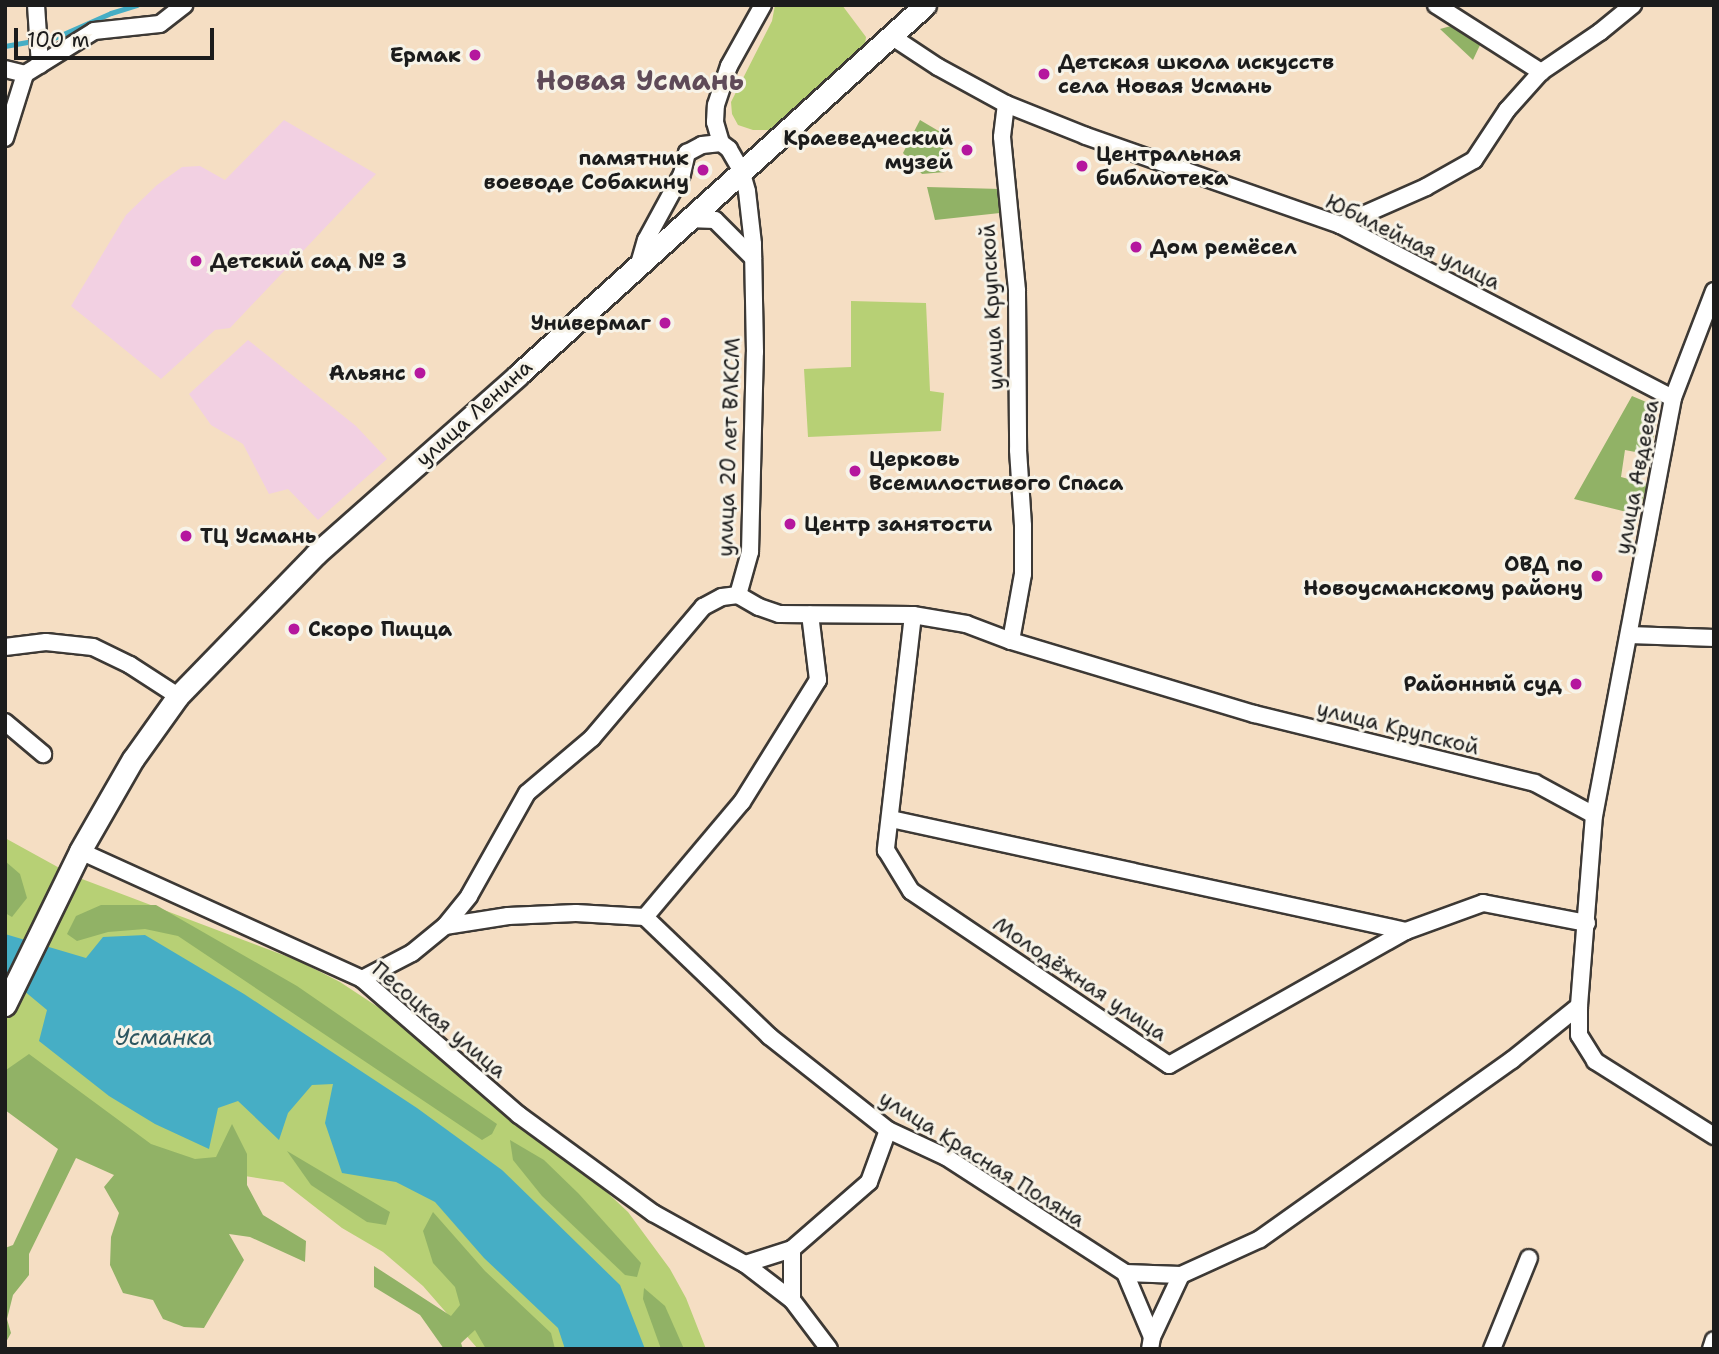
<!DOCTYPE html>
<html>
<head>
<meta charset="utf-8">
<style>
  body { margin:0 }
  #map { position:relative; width:1719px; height:1354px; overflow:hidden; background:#f5dec3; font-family:"Shantell Sans",sans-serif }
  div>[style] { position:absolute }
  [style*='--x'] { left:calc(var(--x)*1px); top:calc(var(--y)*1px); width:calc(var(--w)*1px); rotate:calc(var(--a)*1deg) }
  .built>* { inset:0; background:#f2d0e2 }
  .green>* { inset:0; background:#b7d075 }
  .forest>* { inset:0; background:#91b266 }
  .water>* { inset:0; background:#46aec5 }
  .stream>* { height:4.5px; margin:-2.25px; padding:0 2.25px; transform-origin:2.25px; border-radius:2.25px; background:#46aec5 }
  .roads { filter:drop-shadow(2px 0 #3d3935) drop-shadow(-2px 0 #3d3935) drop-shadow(0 2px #3d3935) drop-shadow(0 -2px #3d3935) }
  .minor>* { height:16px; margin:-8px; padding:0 8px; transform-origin:8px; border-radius:8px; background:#fff }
  .major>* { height:21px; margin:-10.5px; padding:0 10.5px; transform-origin:10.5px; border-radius:10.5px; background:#fff }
  .dots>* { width:19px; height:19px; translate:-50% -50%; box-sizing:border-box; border:4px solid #f7f3e8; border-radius:50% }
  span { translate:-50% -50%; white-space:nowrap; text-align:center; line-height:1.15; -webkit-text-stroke:6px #f7f3e8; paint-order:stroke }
  .poi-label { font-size:21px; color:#1c1c1c; font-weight:700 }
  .right { translate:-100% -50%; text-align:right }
  .left { translate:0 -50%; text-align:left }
  .street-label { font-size:21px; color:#1c1c1c }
  .water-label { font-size:23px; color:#2d5660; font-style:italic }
  .district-label { font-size:28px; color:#5f4a58; font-weight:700 }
  .frame { position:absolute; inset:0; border:7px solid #1c1c1c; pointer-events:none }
  .scale { position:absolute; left:14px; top:28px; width:200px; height:32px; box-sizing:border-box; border:4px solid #1c1c1c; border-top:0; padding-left:9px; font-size:21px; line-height:24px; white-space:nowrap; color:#1c1c1c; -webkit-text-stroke:5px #f7f3e8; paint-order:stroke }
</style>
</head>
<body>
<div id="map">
  <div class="built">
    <div style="clip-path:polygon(284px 120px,376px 174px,230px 328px,215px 330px,161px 379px,71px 306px,126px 215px,157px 185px,182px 167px,200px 166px,225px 180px)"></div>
    <div style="clip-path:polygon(248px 340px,356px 426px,387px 459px,318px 520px,288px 489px,269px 494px,243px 444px,211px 425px,189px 394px)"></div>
  </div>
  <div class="green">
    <div style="clip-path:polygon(775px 5px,842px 5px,866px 37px,865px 45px,771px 130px,753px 130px,738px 125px,732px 114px,731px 102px,772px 21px)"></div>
    <div style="clip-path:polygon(851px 301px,926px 303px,930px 391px,944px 393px,941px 431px,808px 437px,804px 369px,851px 367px)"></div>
    <div style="clip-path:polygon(5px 838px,74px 876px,299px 961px,340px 982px,384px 1011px,582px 1169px,628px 1212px,670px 1269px,686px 1298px,706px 1349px,478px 1349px,423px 1286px,383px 1252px,342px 1228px,283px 1182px,219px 1172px,5px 1103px)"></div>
  </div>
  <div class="forest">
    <div style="clip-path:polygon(1451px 26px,1480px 45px,1473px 60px,1440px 29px)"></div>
    <div style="clip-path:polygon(920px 120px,942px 133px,945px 172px,922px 174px,903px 153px)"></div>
    <div style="clip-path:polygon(927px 187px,1001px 189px,1000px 213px,935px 220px)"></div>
    <div style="clip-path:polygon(1632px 396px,1658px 407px,1651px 455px,1625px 450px,1621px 477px,1647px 484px,1639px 515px,1574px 499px)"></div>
    <div style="clip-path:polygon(5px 861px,20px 874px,27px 898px,12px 917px,5px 913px)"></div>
    <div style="clip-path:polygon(101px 905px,156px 905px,297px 986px,497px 1124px,492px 1134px,482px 1140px,178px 936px,145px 929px,108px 932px,77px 941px,67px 934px,76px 916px)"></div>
    <div style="clip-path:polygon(29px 1054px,151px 1144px,195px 1159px,216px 1157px,232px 1124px,247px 1154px,247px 1185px,263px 1215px,306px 1241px,305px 1262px,250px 1237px,229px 1234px,244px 1260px,204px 1328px,184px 1327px,163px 1319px,153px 1300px,123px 1293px,110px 1265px,111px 1237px,119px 1213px,104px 1187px,114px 1175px,76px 1158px,29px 1254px,29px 1275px,13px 1295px,7px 1319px,11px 1333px,5px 1344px,5px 1248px,13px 1245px,58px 1149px,5px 1110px,6px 1070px)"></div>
    <div style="clip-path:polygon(510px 1140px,544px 1160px,579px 1194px,641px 1263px,637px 1277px,625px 1275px,542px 1196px,513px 1160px)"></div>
    <div style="clip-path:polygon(287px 1151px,390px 1212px,386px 1225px,367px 1222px,311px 1185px)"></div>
    <div style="clip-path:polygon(433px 1212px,485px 1271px,551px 1333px,555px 1349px,486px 1349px,475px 1330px,461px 1343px,463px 1349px,444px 1349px,420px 1315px,374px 1287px,374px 1266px,451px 1316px,460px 1305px,455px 1287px,433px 1263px,423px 1231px)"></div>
    <div style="clip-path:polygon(644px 1288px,665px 1306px,684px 1349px,661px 1349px,643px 1299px)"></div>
  </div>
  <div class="water">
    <div style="clip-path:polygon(5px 934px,86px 958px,103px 937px,145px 935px,244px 994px,417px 1108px,502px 1170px,620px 1285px,645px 1349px,565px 1349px,558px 1328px,484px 1258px,435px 1202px,396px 1182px,342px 1173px,325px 1123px,333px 1084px,312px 1085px,288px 1113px,279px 1140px,238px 1101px,218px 1108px,209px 1149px,155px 1124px,109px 1096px,39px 1041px,47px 1010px,5px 975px)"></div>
  </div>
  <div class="stream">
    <div style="--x:52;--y:39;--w:64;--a:-23.8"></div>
    <div style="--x:111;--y:13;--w:27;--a:-17"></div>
    <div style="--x:5;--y:46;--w:28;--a:-10"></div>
  </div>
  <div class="roads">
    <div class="minor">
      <div style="--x:36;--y:5;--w:60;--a:86.2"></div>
      <div style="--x:1436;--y:5;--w:125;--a:32.5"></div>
      <div style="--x:891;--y:36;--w:56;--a:33.4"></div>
      <div style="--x:938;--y:67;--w:77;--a:28.6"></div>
      <div style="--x:1006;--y:104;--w:86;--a:21.8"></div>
      <div style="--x:1086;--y:136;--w:269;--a:19.3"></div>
      <div style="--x:1340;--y:225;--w:375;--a:27.5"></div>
      <div style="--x:5;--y:69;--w:21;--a:14"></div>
      <div style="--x:25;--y:74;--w:81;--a:-31.9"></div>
      <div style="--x:94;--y:31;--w:66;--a:-6.1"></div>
      <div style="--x:160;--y:24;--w:31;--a:-38"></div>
      <div style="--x:1006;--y:104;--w:33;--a:97"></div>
      <div style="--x:1002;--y:137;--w:155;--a:84.4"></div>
      <div style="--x:1017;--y:291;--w:159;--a:89.6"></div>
      <div style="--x:1018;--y:450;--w:76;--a:86.2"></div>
      <div style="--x:1023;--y:526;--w:48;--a:90"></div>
      <div style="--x:1023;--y:574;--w:68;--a:100.2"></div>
      <div style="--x:5;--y:138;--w:67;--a:-72.6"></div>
      <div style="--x:688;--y:219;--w:27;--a:2"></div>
      <div style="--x:715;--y:220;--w:54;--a:45"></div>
      <div style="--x:1340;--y:225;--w:94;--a:-23.8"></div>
      <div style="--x:1426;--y:187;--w:55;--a:-29.4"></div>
      <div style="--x:1474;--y:160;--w:60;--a:-56.6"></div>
      <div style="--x:1507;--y:110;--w:51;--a:-48.2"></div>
      <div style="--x:1541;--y:72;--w:71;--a:-34.1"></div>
      <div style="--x:1600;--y:32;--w:43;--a:-39.3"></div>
      <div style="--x:639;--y:264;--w:25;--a:-74"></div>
      <div style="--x:646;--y:240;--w:75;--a:-61.4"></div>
      <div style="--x:682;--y:174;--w:22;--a:-77"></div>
      <div style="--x:687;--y:153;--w:17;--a:-28"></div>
      <div style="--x:702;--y:145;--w:19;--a:-6"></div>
      <div style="--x:1714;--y:291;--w:115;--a:111"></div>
      <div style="--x:1673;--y:398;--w:424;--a:100.7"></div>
      <div style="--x:1594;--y:815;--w:192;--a:94.5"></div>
      <div style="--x:1579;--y:1006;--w:29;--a:90"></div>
      <div style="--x:1579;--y:1035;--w:31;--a:58"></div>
      <div style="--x:1595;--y:1061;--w:141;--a:32.2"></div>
      <div style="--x:738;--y:595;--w:24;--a:30"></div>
      <div style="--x:759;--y:607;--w:21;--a:19"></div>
      <div style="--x:779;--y:614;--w:134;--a:0.4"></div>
      <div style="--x:913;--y:615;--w:54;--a:9.6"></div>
      <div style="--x:966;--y:624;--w:48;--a:20.7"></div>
      <div style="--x:1011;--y:641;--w:254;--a:16.7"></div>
      <div style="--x:1254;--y:714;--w:289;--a:13.8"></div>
      <div style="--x:1535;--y:783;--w:67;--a:28.5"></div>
      <div style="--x:738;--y:595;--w:45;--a:-74.4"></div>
      <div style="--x:750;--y:552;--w:200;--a:-88.6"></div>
      <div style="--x:755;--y:352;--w:108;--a:-91.1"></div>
      <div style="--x:753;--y:244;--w:53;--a:-96.5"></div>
      <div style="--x:747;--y:191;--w:22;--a:-106"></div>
      <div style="--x:741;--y:170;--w:24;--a:-120"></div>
      <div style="--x:729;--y:149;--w:10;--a:-143"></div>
      <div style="--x:721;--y:143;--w:22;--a:-106"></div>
      <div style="--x:715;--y:122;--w:17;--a:-87"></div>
      <div style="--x:716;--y:105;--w:41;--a:-71.6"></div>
      <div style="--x:729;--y:66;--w:70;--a:-60.9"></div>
      <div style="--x:913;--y:615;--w:237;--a:96.6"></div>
      <div style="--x:886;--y:850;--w:48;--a:58.6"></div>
      <div style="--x:911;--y:891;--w:311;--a:34"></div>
      <div style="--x:1169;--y:1065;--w:272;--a:-29.5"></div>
      <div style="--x:1630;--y:635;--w:84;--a:2"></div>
      <div style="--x:5;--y:647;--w:41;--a:-7"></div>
      <div style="--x:46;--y:642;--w:47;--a:6.1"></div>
      <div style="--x:93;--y:647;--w:41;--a:25.9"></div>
      <div style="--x:130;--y:665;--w:57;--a:32.9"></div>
      <div style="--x:5;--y:722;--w:50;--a:40.1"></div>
      <div style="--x:891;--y:819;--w:527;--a:12.27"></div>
      <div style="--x:1406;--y:931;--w:82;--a:-20"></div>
      <div style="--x:1483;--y:903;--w:106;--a:10.9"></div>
      <div style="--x:80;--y:851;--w:310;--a:24.4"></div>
      <div style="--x:362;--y:979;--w:208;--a:40.9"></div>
      <div style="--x:519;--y:1115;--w:166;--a:36.2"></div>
      <div style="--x:653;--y:1213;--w:105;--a:29"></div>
      <div style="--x:745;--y:1264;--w:59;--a:37.5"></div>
      <div style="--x:792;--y:1300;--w:61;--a:52.9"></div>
      <div style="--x:645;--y:917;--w:172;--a:43.8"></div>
      <div style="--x:769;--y:1036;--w:152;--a:38.3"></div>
      <div style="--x:888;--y:1130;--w:64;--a:25"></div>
      <div style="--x:946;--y:1157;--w:213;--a:32.9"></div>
      <div style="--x:1125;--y:1273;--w:69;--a:67.1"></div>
      <div style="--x:1152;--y:1337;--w:12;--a:99"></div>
      <div style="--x:445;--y:926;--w:64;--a:-9"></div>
      <div style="--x:508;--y:916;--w:68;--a:-2.5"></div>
      <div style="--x:576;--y:913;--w:69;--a:3.3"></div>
      <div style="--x:645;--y:917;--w:150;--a:-49.9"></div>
      <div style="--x:742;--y:802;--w:144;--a:-58.1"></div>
      <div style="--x:818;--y:680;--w:66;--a:-96.9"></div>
      <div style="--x:362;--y:979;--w:56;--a:-27.5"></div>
      <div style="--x:412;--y:953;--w:43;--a:-39.3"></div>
      <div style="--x:445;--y:926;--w:38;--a:-51"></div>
      <div style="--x:469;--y:896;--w:118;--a:-60.6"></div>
      <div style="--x:527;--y:793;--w:85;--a:-40.2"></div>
      <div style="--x:592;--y:738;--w:172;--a:-49.7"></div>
      <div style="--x:703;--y:607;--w:21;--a:-28"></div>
      <div style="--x:722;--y:597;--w:16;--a:-7"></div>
      <div style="--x:745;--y:1264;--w:49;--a:-17.7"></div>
      <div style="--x:792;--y:1249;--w:102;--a:-41"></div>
      <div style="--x:869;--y:1182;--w:55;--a:-69.9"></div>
      <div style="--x:1125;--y:1273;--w:56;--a:2"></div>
      <div style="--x:792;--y:1300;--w:51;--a:-90"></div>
      <div style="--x:1152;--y:1337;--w:68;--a:-64.9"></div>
      <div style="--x:1181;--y:1275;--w:87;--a:-24.5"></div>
      <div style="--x:1260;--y:1239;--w:309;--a:-35.4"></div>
      <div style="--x:1512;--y:1060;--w:86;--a:-38.9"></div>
      <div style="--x:1492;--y:1349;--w:98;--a:-67.9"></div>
      <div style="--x:1711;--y:1349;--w:9;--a:-72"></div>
    </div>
    <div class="major">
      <div style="--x:5;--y:1005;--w:171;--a:-64"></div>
      <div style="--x:80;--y:851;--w:106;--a:-60.1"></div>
      <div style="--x:133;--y:759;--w:77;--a:-54.5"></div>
      <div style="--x:178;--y:696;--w:198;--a:-45.8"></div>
      <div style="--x:316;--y:554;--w:270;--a:-41.5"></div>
      <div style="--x:518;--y:375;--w:550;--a:-42.27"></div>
    </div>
  </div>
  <div class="dots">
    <div style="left:475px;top:55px;background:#b5179e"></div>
    <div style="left:1044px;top:74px;background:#b5179e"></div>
    <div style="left:967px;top:150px;background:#b5179e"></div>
    <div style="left:1082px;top:166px;background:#b5179e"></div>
    <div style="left:703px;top:170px;background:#b5179e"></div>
    <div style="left:1136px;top:247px;background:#b5179e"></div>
    <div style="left:196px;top:261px;background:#b5179e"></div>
    <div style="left:665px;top:323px;background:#b5179e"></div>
    <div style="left:420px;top:373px;background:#b5179e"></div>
    <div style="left:855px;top:471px;background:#b5179e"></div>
    <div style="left:790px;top:524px;background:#b5179e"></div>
    <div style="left:186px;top:536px;background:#b5179e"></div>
    <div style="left:1597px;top:576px;background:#b5179e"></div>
    <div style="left:294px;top:629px;background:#b5179e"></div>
    <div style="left:1576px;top:684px;background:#b5179e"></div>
  </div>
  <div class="poi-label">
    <span class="right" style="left:461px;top:55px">Ермак</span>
    <span class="left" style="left:1058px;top:74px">Детская школа искусств<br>села Новая Усмань</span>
    <span class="right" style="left:953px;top:150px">Краеведческий<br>музей</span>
    <span class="left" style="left:1096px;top:166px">Центральная<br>библиотека</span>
    <span class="right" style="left:689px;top:170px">памятник<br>воеводе Собакину</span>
    <span class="left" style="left:1150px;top:247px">Дом ремёсел</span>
    <span class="left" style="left:210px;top:261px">Детский сад № 3</span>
    <span class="right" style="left:651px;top:323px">Универмаг</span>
    <span class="right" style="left:406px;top:373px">Альянс</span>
    <span class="left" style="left:869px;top:471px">Церковь<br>Всемилостивого Спаса</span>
    <span class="left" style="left:804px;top:524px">Центр занятости</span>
    <span class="left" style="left:200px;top:536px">ТЦ Усмань</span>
    <span class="right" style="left:1583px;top:576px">ОВД по<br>Новоусманскому району</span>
    <span class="left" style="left:308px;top:629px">Скоро Пицца</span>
    <span class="right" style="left:1562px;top:684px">Районный суд</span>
  </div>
  <div class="street-label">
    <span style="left:1413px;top:242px;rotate:26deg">Юбилейная улица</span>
    <span style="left:992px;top:307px;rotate:-93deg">улица Крупской</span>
    <span style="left:474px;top:413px;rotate:-42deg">улица Ленина</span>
    <span style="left:729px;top:447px;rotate:-88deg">улица 20 лет ВЛКСМ</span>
    <span style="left:1637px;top:477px;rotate:-79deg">улица Авдеева</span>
    <span style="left:1398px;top:728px;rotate:14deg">улица Крупской</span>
    <span style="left:1080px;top:979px;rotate:34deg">Молодёжная улица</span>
    <span style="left:439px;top:1020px;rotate:40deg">Песоцкая улица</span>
    <span style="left:982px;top:1159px;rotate:32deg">улица Красная Поляна</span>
  </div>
  <div class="water-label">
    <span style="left:164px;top:1037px">Усманка</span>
  </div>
  <div class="district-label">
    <span style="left:640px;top:80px">Новая Усмань</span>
  </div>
  <div class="frame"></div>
  <div class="scale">100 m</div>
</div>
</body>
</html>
